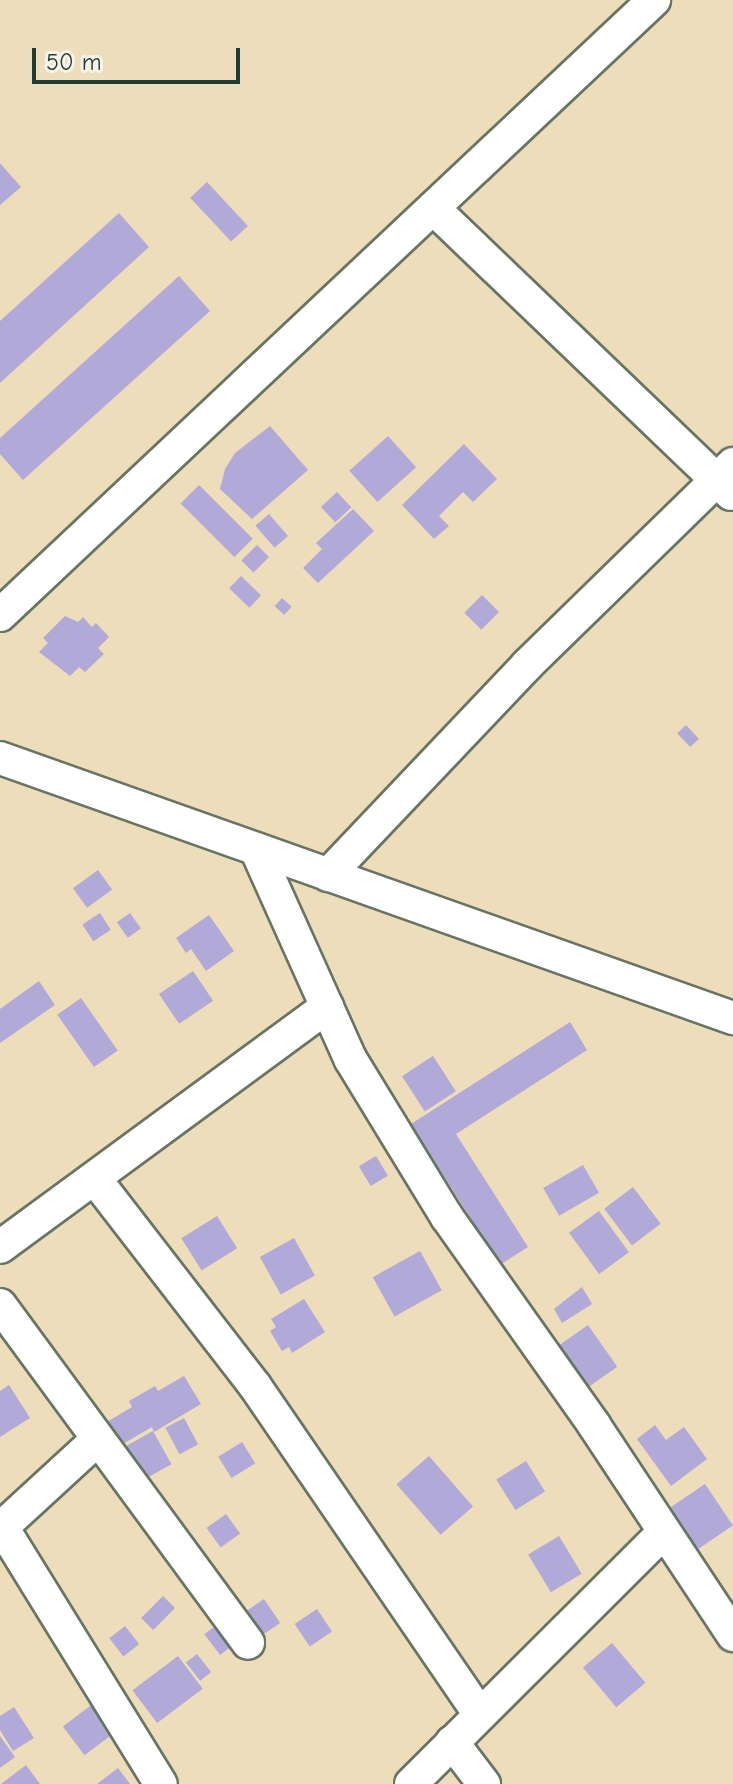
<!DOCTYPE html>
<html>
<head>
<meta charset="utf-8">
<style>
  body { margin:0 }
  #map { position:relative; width:733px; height:1784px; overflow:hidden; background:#edddba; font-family:"Comic Neue",sans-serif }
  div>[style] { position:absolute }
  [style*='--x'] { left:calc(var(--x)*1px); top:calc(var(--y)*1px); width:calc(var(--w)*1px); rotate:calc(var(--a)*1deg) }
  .building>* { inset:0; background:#b1a9d8; transform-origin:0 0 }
  .roads { filter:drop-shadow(2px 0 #677563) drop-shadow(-2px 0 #677563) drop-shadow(0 2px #677563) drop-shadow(0 -2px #677563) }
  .minor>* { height:32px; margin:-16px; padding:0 16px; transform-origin:16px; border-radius:16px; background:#fff }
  span { translate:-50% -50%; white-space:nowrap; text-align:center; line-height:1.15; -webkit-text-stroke:7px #f7f3e8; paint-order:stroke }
  .scale { position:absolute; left:32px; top:48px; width:208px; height:36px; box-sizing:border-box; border:4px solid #1f3d34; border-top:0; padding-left:10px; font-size:24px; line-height:28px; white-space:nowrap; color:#1f3d34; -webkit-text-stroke:6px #f7f3e8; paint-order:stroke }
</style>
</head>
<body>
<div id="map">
  <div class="building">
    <div style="clip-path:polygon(0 163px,21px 187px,0 205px)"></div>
    <div style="left:207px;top:182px;width:60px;height:23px;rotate:47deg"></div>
    <div style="clip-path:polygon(119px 213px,149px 247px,0 383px,0 321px)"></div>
    <div style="clip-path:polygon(179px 276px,210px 311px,23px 480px,0 454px,0 438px)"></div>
    <div style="clip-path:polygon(270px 426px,308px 470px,252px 519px,220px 489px,225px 469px,235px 453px)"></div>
    <div style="left:388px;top:436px;width:42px;height:52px;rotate:48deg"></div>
    <div style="clip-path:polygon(464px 444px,497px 479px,473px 502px,463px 492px,439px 516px,449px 526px,434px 539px,402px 505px)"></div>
    <div style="left:199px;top:485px;width:76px;height:26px;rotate:45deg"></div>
    <div style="left:337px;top:492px;width:21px;height:22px;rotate:47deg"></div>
    <div style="clip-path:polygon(353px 509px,374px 531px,318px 583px,303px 568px,322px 549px,316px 543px)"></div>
    <div style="left:269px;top:514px;width:29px;height:18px;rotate:49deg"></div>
    <div style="left:257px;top:545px;width:17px;height:22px;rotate:45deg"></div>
    <div style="left:241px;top:576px;width:28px;height:17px;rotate:44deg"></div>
    <div style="left:482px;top:595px;width:24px;height:25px;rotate:45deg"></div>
    <div style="left:282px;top:598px;width:13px;height:11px;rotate:42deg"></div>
    <div style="clip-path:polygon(65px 616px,78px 622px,83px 617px,92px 627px,96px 623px,109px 637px,98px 648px,104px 654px,85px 672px,79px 667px,70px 676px,39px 652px,48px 643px,43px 638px)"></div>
    <div style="left:686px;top:725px;width:19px;height:12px;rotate:47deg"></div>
    <div style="left:98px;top:870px;width:24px;height:31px;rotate:54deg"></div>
    <div style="left:100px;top:913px;width:20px;height:21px;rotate:57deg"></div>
    <div style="left:130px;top:913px;width:19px;height:16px;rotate:55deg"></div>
    <div style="clip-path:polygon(209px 915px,234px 951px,206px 971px,191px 949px,186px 953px,176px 938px)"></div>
    <div style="left:193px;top:971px;width:36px;height:41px;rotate:56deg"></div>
    <div style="clip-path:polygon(39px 981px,55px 1005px,0 1043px,0 1009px)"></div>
    <div style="left:81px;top:998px;width:64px;height:29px;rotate:55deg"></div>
    <div style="clip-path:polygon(570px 1022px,587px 1050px,456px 1134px,528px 1247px,500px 1265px,411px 1124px)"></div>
    <div style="left:433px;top:1056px;width:42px;height:37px;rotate:57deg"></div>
    <div style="left:376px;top:1156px;width:23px;height:20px;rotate:59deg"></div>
    <div style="left:583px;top:1165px;width:32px;height:46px;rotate:60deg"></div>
    <div style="left:633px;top:1187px;width:46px;height:36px;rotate:53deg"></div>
    <div style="left:599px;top:1211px;width:51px;height:37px;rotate:54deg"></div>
    <div style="left:217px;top:1216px;width:38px;height:42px;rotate:58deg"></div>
    <div style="left:294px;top:1238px;width:43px;height:39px;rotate:61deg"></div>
    <div style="left:420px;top:1251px;width:45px;height:54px;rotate:61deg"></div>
    <div style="clip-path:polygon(582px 1287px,592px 1304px,562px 1323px,554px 1309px)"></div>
    <div style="clip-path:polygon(304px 1299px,325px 1332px,292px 1353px,289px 1347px,282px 1351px,270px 1331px,276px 1327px,271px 1319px)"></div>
    <div style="left:588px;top:1325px;width:51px;height:37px;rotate:55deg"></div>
    <div style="clip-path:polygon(184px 1376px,201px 1404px,154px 1432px,152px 1427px,116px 1448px,102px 1425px,132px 1407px,129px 1401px,155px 1386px,158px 1391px)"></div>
    <div style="clip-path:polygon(9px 1385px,30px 1418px,0 1437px,0 1391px)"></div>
    <div style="left:184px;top:1418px;width:30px;height:21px;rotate:62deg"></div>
    <div style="clip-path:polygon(655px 1425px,666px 1440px,684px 1427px,707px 1459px,671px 1486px,637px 1439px)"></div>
    <div style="left:153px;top:1431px;width:38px;height:38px;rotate:61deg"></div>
    <div style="left:242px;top:1442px;width:25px;height:28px;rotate:58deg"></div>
    <div style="left:429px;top:1456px;width:67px;height:43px;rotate:49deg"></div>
    <div style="left:526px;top:1461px;width:36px;height:35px;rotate:58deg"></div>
    <div style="left:705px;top:1484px;width:50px;height:42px;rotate:56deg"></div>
    <div style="left:226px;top:1514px;width:24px;height:24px;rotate:54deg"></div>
    <div style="left:559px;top:1536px;width:44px;height:36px;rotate:59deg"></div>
    <div style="left:163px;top:1596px;width:17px;height:31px;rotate:45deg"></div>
    <div style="left:264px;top:1599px;width:29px;height:24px;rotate:56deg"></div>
    <div style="left:317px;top:1609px;width:27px;height:27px;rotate:56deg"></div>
    <div style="left:218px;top:1624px;width:26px;height:17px;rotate:53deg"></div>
    <div style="left:125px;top:1626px;width:23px;height:20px;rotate:52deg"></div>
    <div style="left:612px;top:1643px;width:52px;height:38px;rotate:50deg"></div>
    <div style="left:197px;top:1654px;width:23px;height:14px;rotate:52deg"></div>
    <div style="left:178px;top:1656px;width:41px;height:57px;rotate:53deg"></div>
    <div style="left:94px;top:1703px;width:36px;height:39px;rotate:53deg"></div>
    <div style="clip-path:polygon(14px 1707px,34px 1738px,13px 1751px,0 1730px,0 1716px)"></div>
    <div style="clip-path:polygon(0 1736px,15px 1757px,0 1768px)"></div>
    <div style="clip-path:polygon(26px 1765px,40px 1784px,1px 1784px)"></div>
    <div style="clip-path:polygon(118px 1768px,130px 1784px,97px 1784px)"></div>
  </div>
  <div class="roads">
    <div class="minor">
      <div style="--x:433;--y:208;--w:413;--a:43.8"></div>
      <div style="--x:0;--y:615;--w:898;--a:-43.24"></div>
      <div style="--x:0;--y:758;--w:778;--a:19.53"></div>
      <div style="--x:256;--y:849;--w:231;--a:65.8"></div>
      <div style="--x:351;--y:1060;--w:184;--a:58.6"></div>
      <div style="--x:447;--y:1217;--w:255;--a:54.7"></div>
      <div style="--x:594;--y:1425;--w:252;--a:56.5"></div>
      <div style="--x:328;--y:875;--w:289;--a:-46.5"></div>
      <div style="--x:527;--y:665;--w:288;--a:-44.3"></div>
      <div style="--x:95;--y:1179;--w:262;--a:52.3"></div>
      <div style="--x:255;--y:1386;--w:398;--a:55.6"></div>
      <div style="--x:0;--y:1247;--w:406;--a:-36.3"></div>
      <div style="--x:0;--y:1305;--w:419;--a:53.7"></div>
      <div style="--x:2;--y:1527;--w:302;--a:58.3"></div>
      <div style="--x:0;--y:1529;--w:133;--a:-42.6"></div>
      <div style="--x:452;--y:1742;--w:53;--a:52.7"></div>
      <div style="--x:411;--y:1784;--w:357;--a:-44.9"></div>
    </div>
  </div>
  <div class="scale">50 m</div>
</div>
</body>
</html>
